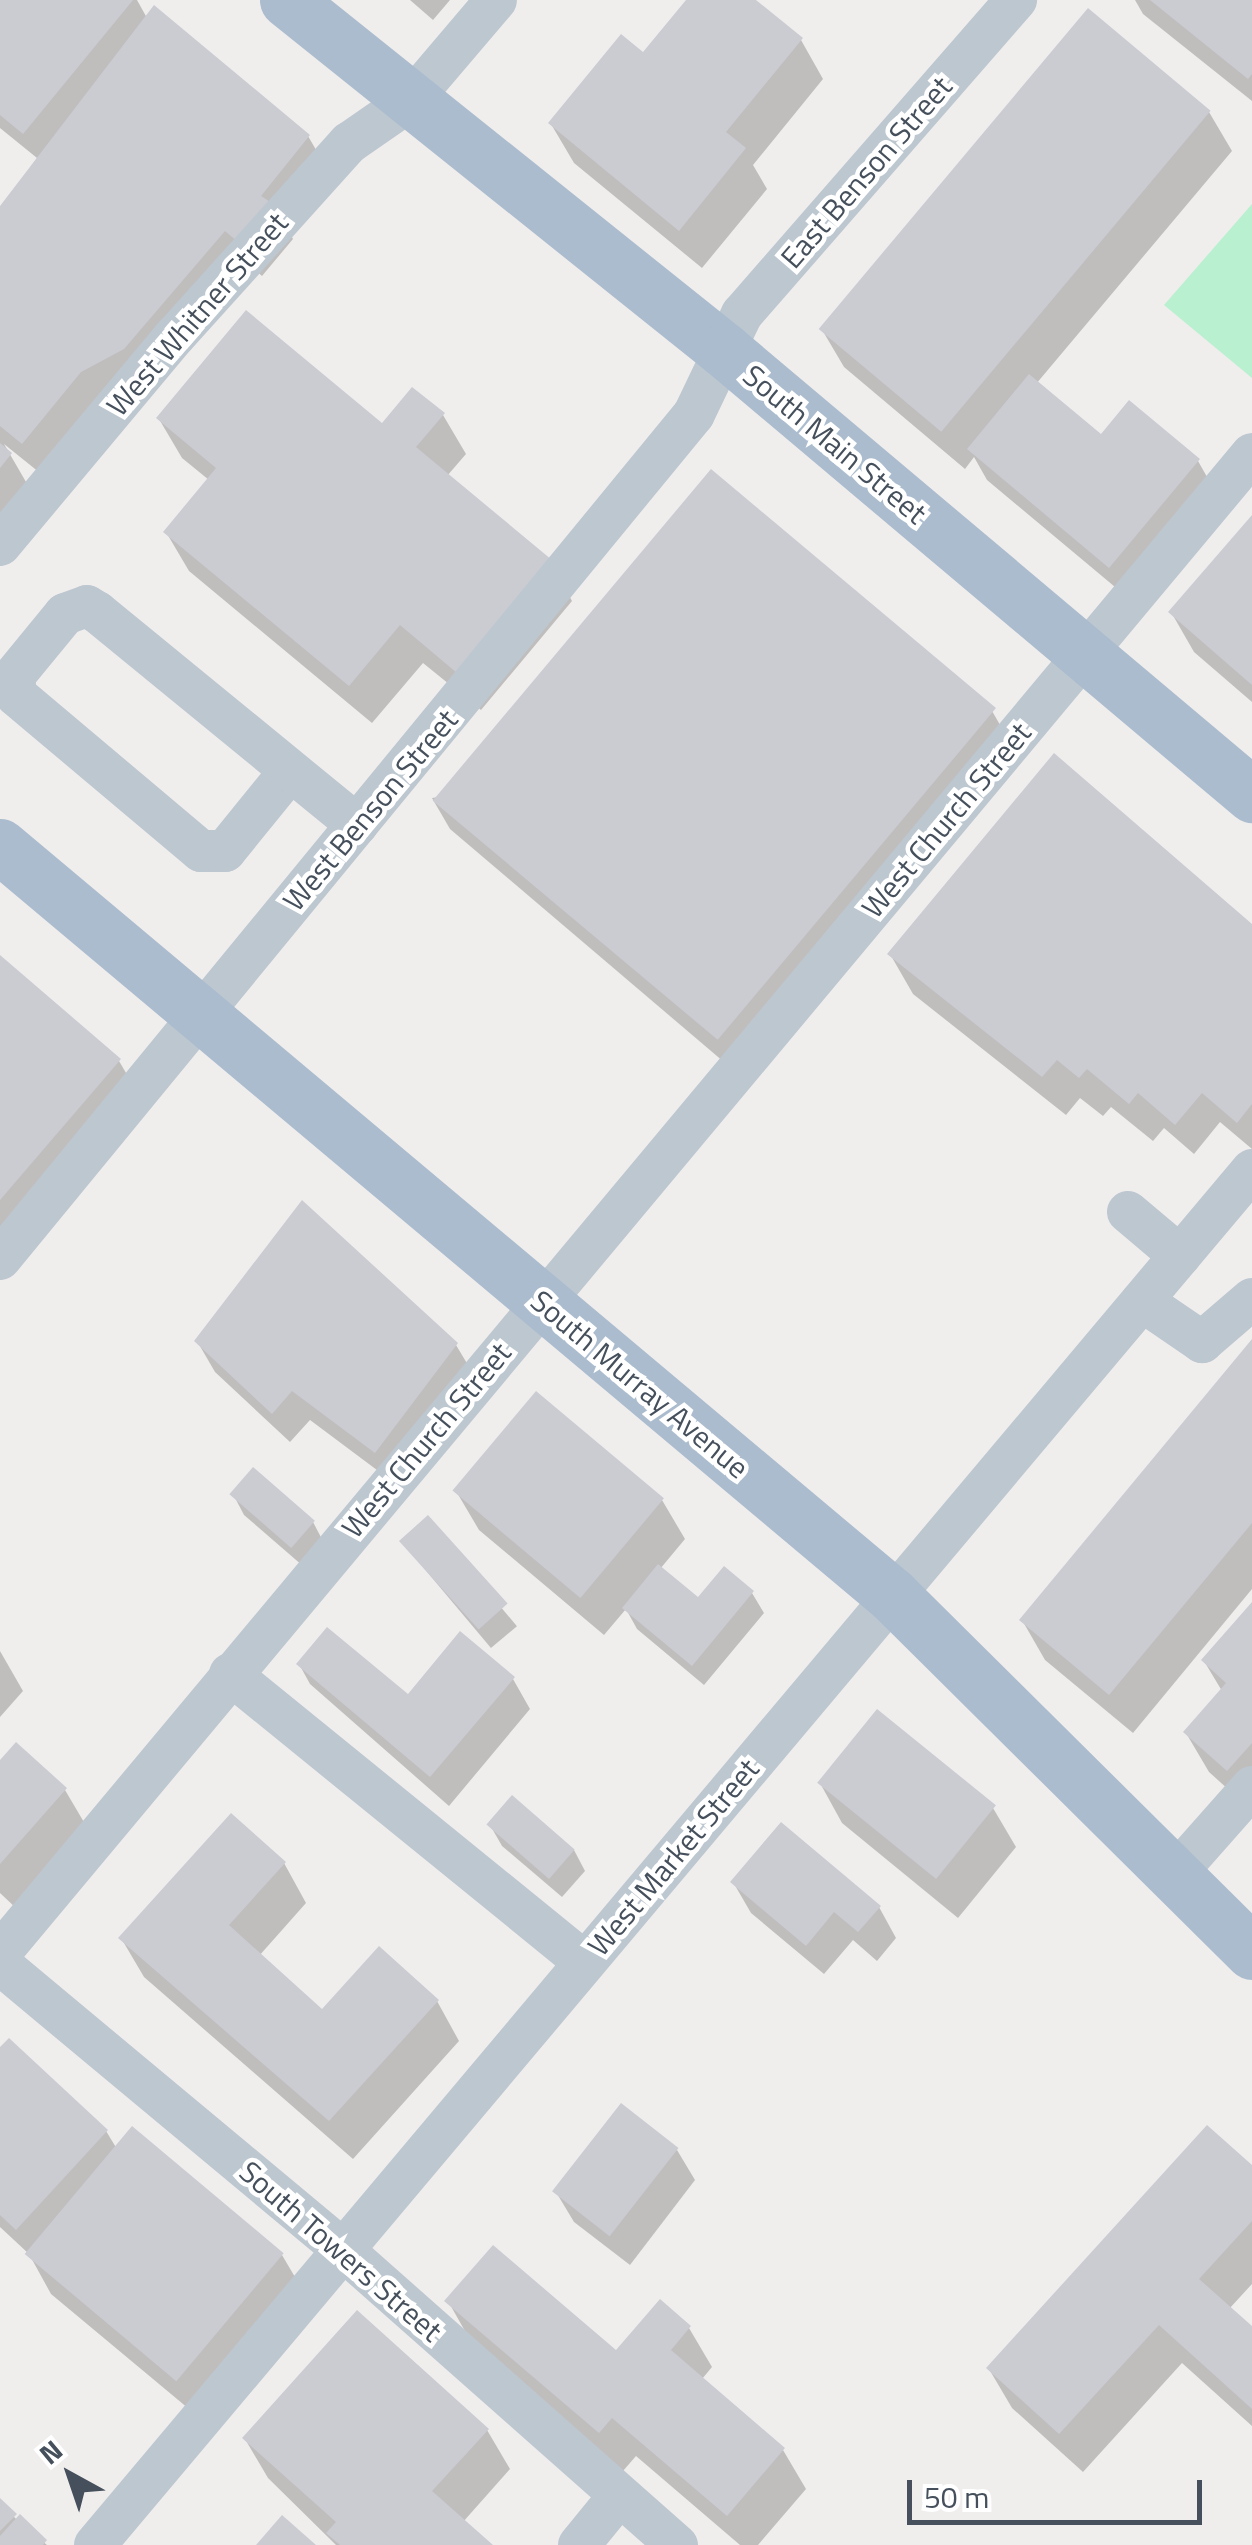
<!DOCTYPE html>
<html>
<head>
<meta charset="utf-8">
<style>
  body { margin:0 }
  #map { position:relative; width:1252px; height:2545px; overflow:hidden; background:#f0eded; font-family:"Titillium Web",sans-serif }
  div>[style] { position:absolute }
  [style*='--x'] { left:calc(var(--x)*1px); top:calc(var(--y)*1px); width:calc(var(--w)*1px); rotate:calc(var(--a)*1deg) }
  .green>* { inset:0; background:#b9f0d0 }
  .shadow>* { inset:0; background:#0003; transform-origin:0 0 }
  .building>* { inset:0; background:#caccd2; transform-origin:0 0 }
  .minor>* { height:42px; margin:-21px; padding:0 21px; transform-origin:21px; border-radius:21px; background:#bdc7d0 }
  .major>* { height:55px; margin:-27.5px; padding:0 27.5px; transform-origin:27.5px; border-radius:27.5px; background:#abbcce }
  span { translate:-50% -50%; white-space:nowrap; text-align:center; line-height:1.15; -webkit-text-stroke:9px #fff; paint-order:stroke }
  .street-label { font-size:30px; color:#45505c }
  .north { position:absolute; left:20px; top:2425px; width:100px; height:100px; -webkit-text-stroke:8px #fff; paint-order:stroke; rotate:320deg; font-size:28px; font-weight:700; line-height:40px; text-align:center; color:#45505c }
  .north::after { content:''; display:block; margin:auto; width:35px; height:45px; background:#45505c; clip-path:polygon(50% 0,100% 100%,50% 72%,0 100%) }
  .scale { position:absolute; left:907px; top:2480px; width:295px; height:45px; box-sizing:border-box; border:5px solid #45505c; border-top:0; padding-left:12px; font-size:30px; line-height:35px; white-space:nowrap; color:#45505c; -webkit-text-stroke:8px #fff; paint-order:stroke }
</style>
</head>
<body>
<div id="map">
  <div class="green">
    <div style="clip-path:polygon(1252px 204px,1252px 378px,1164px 305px)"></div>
  </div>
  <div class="shadow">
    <div style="clip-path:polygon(0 0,137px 0,147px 18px,308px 136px,326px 167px,283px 221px,293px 239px,262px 276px,244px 260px,40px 473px,4px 444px,33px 494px,0 534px,0 211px,37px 158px,0 128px)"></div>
    <div style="clip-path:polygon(410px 0,450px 0,433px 20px)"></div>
    <div style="clip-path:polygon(689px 0,752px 0,801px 40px,823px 79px,753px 165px,767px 189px,702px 268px,574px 163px,551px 124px,644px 55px)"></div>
    <div style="clip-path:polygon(1135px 0,1252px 0,1252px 101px,1143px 14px)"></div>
    <div style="clip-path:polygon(1209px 112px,1232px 151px,1036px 384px,1101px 438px,1198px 461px,1215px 491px,1127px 597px,987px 480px,974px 457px,965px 469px,844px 367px,821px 328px)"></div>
    <div style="clip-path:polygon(443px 415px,466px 454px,447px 476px,550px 561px,572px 601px,481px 710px,423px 663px,372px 723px,189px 571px,166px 532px,209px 480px,182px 458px,159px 419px,382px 426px)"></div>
    <div style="clip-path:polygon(1252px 519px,1252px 702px,1194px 652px,1171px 612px)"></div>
    <div style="clip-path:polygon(992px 711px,1010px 742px,731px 1068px,450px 829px,432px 798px)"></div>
    <div style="clip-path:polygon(1252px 926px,1252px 1149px,1220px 1122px,1194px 1154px,1164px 1128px,1153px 1141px,1111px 1107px,1103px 1116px,1080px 1098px,1066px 1115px,913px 994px,890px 954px)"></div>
    <div style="clip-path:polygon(0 958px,119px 1061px,142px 1100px,0 1265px)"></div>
    <div style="clip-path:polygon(197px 1341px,456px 1345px,474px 1375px,393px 1482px,310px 1420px,290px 1442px,215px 1372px)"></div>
    <div style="clip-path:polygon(1252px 1343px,1252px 1589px,1133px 1733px,1045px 1660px,1022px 1620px)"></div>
    <div style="clip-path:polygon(456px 1491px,662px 1500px,685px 1539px,660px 1569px,698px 1601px,752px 1593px,764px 1613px,704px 1685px,637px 1629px,626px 1609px,604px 1635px,479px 1530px)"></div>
    <div style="clip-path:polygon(233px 1494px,313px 1522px,324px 1543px,303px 1566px,244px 1515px)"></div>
    <div style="left:427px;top:1519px;width:140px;height:34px;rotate:50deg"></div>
    <div style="clip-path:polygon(1252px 1606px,1252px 1807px,1250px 1809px,1209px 1772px,1186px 1733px,1222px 1691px,1204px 1661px)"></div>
    <div style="clip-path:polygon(0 1651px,23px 1691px,0 1717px)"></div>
    <div style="clip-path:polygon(299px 1664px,408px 1697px,513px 1679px,530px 1709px,449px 1806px,310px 1684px)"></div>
    <div style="clip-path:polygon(0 1764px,65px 1790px,88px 1829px,17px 1909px,0 1893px)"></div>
    <div style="clip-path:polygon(820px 1783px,993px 1808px,1016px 1847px,958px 1918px,842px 1823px)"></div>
    <div style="clip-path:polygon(490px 1825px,574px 1850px,585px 1871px,562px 1897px,502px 1846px)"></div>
    <div style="clip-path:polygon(284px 1863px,306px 1903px,259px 1956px,323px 2012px,437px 2001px,459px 2041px,353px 2159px,144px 1977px,121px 1938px)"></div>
    <div style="clip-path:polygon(733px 1882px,879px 1907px,896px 1938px,877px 1961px,853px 1940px,824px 1974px,751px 1913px)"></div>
    <div style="clip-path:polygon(0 2051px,106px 2131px,117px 2149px,282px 2255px,305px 2294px,201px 2419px,51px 2294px,29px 2254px,0 2227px)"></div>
    <div style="clip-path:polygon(677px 2150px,695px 2180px,630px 2265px,574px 2222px,556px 2192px)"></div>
    <div style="clip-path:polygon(1252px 2169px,1252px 2284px,1229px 2309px,1252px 2330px,1252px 2426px,1182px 2363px,1083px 2472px,1012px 2408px,989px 2369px)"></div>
    <div style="clip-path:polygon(448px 2301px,616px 2353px,689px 2328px,712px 2367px,702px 2379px,783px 2450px,806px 2489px,758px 2545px,740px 2545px,636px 2456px,623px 2471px,470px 2340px)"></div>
    <div style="clip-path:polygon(487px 2430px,510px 2469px,463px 2522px,489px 2545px,336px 2545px,268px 2478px,245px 2439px)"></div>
    <div style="clip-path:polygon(0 2502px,18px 2521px,47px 2545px,0 2545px)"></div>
  </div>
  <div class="building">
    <div style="clip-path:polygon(0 0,133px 0,23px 134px,0 115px)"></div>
    <div style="clip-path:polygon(686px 0,756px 0,803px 38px,726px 132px,746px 148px,679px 231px,548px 123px,621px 34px,643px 52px)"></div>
    <div style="clip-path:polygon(1150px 0,1252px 0,1252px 74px,1248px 79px)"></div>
    <div style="clip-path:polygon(154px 5px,310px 135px,261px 196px,278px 207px,244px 247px,225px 231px,124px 349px,81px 372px,22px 444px,0 426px,0 206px)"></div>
    <div style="left:1088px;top:8px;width:160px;height:419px;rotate:40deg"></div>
    <div style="clip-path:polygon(246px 310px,382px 423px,412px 387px,445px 413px,416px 447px,552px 560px,457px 673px,400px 625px,349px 686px,163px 532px,216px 468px,156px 418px)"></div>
    <div style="clip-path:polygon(1029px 374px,1101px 434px,1129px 400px,1200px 459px,1109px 568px,967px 449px)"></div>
    <div style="clip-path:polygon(0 443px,12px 453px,0 468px)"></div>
    <div style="left:711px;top:469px;width:372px;height:433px;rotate:40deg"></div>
    <div style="clip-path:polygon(1252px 515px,1252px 685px,1168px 612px)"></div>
    <div style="clip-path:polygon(1054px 753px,1252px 924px,1252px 1104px,1237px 1123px,1202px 1093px,1175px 1125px,1138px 1093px,1129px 1104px,1087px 1069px,1079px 1078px,1057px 1060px,1042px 1077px,887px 954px)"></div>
    <div style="clip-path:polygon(0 955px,121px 1059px,0 1200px)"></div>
    <div style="clip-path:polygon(302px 1200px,458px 1343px,375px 1453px,292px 1391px,272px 1414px,194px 1341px)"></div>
    <div style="clip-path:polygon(1252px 1339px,1252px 1523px,1109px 1695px,1019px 1620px)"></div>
    <div style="left:536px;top:1391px;width:167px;height:130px;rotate:40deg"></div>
    <div style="left:253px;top:1467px;width:82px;height:36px;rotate:41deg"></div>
    <div style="left:428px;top:1515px;width:119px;height:39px;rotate:48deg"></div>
    <div style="clip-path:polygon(658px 1564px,698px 1597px,724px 1566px,754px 1591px,692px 1666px,622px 1608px)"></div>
    <div style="clip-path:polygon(1252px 1602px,1252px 1743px,1227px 1771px,1183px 1732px,1226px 1683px,1201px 1660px)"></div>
    <div style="clip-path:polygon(327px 1627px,408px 1694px,460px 1631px,515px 1677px,430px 1777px,296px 1664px)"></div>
    <div style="left:877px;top:1709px;width:153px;height:95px;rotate:39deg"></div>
    <div style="clip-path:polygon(16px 1742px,67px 1788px,0 1864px,0 1760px)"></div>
    <div style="left:512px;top:1795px;width:83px;height:39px;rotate:41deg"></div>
    <div style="clip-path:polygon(231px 1813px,286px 1862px,229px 1925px,322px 2009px,379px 1946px,439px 2000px,329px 2121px,118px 1938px)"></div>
    <div style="clip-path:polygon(781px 1822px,881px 1906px,858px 1932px,834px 1912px,806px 1946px,730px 1882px)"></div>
    <div style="clip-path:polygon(9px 2038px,108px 2130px,16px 2230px,0 2215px,0 2047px)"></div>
    <div style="left:621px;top:2103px;width:73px;height:112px;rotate:38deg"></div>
    <div style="clip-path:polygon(1207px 2125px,1252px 2165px,1252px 2221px,1199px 2279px,1252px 2326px,1252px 2409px,1159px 2325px,1059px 2434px,986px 2368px)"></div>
    <div style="left:132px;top:2126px;width:198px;height:167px;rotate:40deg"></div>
    <div style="clip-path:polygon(493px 2245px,616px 2350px,660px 2299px,691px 2326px,671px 2350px,785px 2448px,727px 2516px,612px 2418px,599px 2433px,444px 2301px)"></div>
    <div style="clip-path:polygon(357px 2310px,489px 2429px,432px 2491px,493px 2545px,340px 2545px,326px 2533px,336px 2522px,242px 2438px)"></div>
    <div style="clip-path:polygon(0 2498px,17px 2514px,0 2531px)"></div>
    <div style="clip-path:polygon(20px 2514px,47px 2540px,43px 2545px,0 2545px,0 2536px)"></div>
    <div style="clip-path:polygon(282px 2515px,316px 2545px,256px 2545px)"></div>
  </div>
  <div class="minor">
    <div style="--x:0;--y:545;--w:273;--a:-50.1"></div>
    <div style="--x:175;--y:336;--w:260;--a:-48"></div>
    <div style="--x:349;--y:143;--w:75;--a:-34.7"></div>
    <div style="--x:411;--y:100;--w:131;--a:-49.6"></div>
    <div style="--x:290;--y:771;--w:103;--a:129.1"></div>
    <div style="--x:225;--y:851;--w:24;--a:180"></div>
    <div style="--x:201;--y:851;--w:242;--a:-139.9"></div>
    <div style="--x:16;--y:695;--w:19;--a:-96"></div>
    <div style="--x:14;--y:676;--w:80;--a:-50.6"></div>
    <div style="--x:65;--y:614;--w:23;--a:-20"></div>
    <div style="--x:87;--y:606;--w:12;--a:31"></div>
    <div style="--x:97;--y:612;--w:336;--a:39.3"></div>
    <div style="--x:1128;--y:1212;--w:68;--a:40.2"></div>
    <div style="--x:0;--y:1259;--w:1093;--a:-50.6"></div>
    <div style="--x:694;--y:414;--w:111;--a:-64.4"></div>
    <div style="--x:742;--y:314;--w:417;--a:-48.9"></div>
    <div style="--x:1142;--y:1301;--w:73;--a:34.3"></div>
    <div style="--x:1202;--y:1342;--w:66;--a:-40.7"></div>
    <div style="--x:230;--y:1674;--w:456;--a:39.1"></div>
    <div style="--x:1176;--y:1873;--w:115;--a:-48.5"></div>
    <div style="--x:0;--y:1953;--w:1953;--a:-50.13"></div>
    <div style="--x:0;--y:1964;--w:447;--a:39.8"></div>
    <div style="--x:343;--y:2250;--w:446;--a:41.5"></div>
    <div style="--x:95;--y:2545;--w:1797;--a:-49.92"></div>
    <div style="--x:579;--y:2545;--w:63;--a:-50.8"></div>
  </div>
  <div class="major">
    <div style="--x:287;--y:0;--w:560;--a:38.69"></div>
    <div style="--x:724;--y:350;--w:691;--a:40.12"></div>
    <div style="--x:0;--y:846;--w:1165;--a:40.02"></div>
    <div style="--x:892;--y:1595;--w:507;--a:44.76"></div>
  </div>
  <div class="street-label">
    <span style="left:866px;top:172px;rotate:-49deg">East Benson Street</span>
    <span style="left:197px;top:314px;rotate:-49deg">West Whitner Street</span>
    <span style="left:835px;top:444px;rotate:40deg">South Main Street</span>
    <span style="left:370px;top:810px;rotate:-50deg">West Benson Street</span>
    <span style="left:946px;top:820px;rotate:-50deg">West Church Street</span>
    <span style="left:640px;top:1384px;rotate:40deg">South Murray Avenue</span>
    <span style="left:426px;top:1440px;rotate:-50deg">West Church Street</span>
    <span style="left:673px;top:1857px;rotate:-50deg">West Market Street</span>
    <span style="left:341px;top:2251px;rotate:41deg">South Towers Street</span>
  </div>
  <div class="north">N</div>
  <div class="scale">50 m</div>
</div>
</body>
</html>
